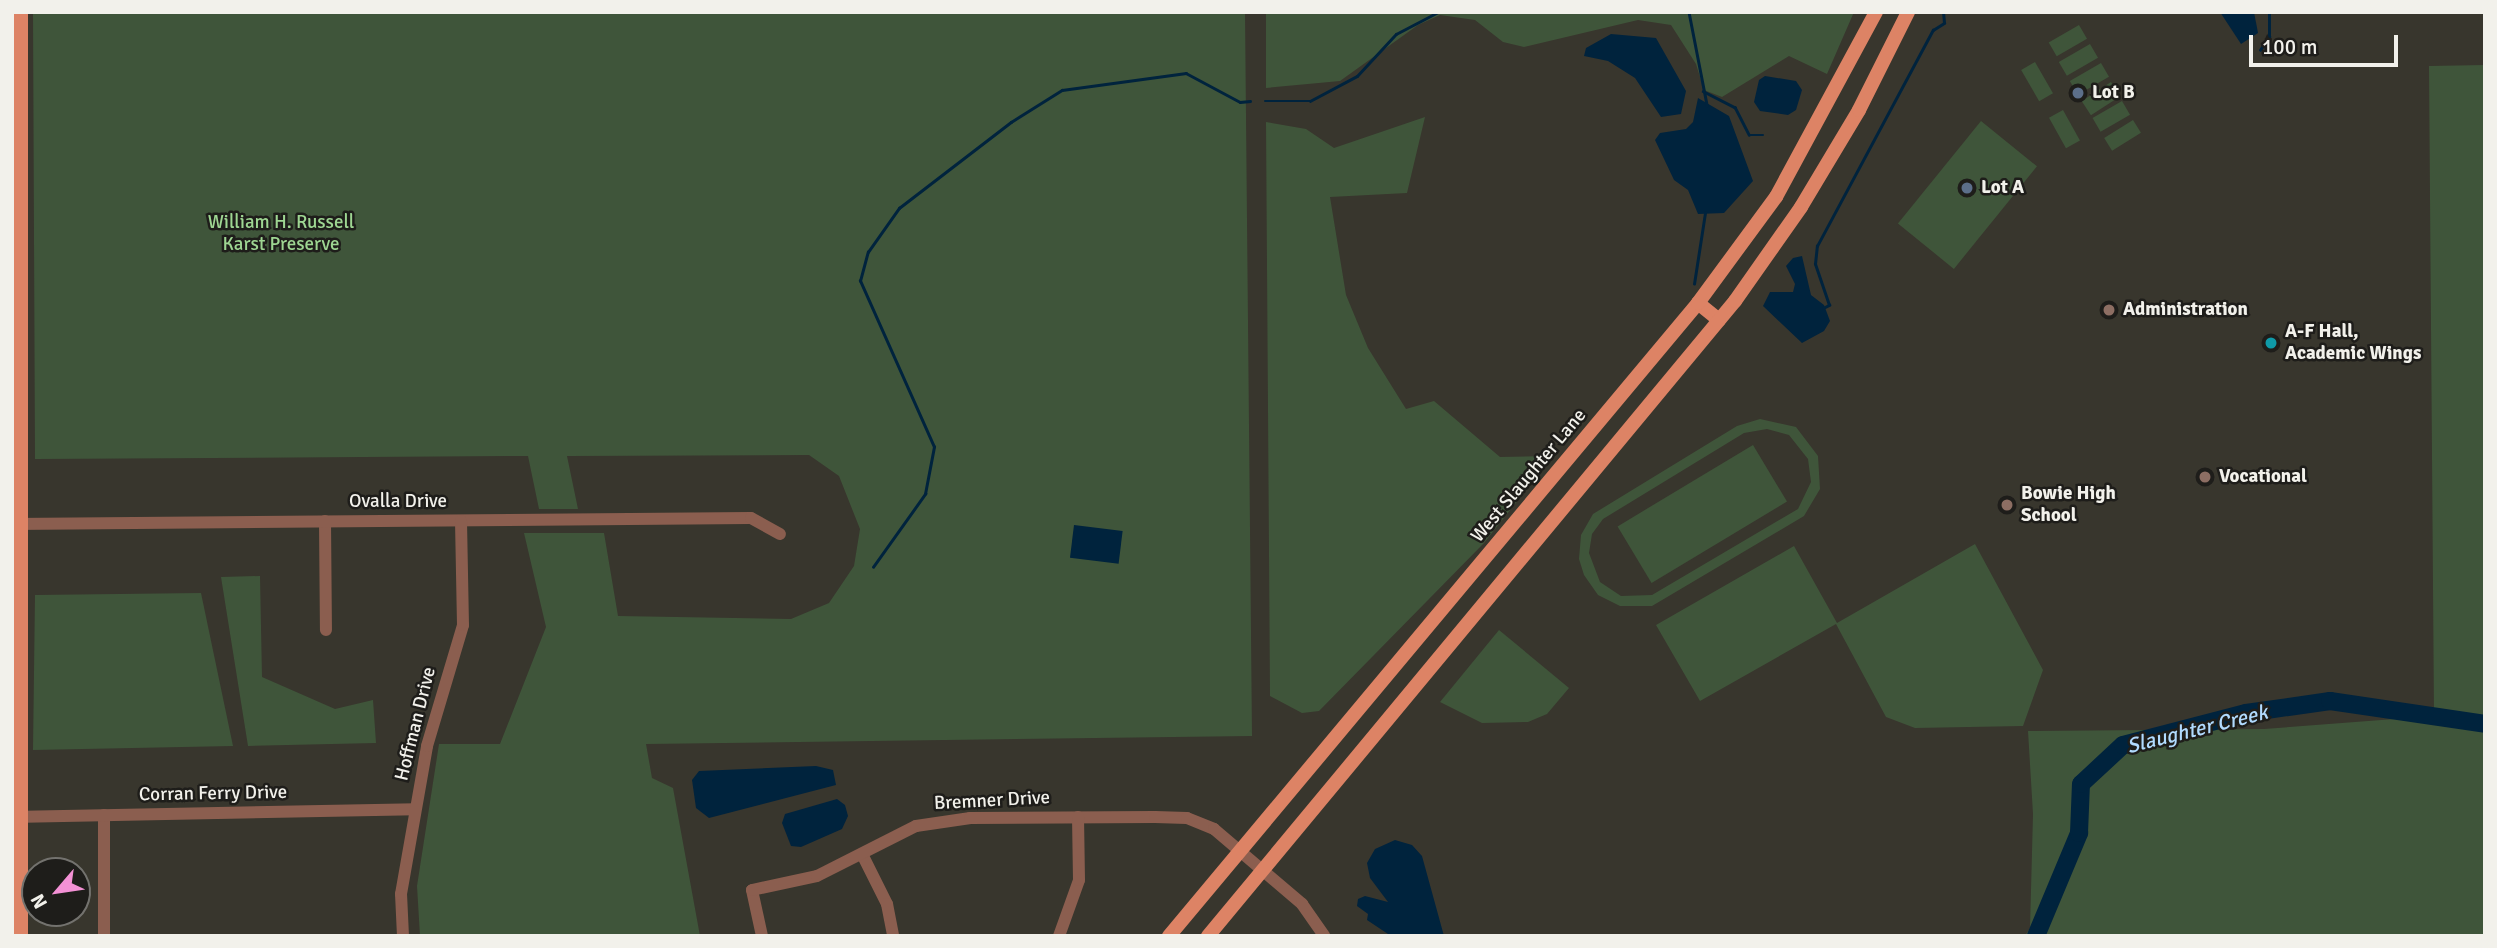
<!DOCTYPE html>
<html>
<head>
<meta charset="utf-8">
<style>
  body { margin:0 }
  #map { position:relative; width:2497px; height:948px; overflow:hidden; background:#38362d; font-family:Signika,sans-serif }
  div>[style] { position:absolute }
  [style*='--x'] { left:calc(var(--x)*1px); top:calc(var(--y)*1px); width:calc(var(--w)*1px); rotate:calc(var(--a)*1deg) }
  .green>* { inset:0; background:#3f553a; transform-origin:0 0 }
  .water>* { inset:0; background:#00233d; transform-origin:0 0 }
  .stream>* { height:2.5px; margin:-1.25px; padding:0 1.25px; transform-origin:1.25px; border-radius:1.25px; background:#00233d }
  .river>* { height:18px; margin:-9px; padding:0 9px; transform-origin:9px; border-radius:9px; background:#00233d }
  .minor>* { height:12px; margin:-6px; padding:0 6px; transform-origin:6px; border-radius:6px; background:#8b5e4f }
  .major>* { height:14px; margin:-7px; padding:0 7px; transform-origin:7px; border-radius:7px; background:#dd8365 }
  .dots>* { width:19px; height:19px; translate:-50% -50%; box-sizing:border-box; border:4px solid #1e1d1a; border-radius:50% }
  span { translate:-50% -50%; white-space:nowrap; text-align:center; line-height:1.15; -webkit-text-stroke:5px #1e1d1a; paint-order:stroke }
  .poi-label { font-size:19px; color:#f2f1eb; font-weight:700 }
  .left { translate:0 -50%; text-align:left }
  .park-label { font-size:19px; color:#9ed692 }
  .street-label { font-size:19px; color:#f2f1eb }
  .water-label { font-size:21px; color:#b1dbff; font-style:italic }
  .frame { position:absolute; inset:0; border:14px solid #f2f1eb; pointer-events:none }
  .north { position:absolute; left:21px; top:857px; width:70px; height:70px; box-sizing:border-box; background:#1e1d1a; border:2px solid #73726e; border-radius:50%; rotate:241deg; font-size:19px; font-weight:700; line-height:28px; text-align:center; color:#f2f1eb }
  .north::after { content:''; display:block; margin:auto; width:24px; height:32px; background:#f391d5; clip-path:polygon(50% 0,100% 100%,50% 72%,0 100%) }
  .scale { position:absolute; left:2249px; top:35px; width:149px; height:32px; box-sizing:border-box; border:4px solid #f2f1eb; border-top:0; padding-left:9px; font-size:21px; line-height:24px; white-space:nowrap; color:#f2f1eb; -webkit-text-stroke:5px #1e1d1a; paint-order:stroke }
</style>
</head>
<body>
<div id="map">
  <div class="green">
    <div style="clip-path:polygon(33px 12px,1245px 12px,1252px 736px,646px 744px,652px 778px,673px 788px,700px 936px,420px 936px,417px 886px,439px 744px,500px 744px,546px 627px,524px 533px,604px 533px,618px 616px,791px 619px,829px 603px,854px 566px,860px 529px,839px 476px,809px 455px,567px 456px,578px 509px,539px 509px,528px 456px,35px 459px)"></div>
    <div style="clip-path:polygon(1266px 12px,1854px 12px,1827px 74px,1789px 56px,1722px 97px,1704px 90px,1696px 64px,1671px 25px,1638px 20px,1524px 47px,1503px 42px,1475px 20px,1440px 15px,1418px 25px,1340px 81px,1266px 88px)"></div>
    <div style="left:2079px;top:25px;width:16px;height:35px;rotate:60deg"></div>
    <div style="left:2090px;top:44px;width:16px;height:36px;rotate:60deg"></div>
    <div style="left:2035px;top:62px;width:36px;height:16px;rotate:60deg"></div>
    <div style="left:2101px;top:63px;width:16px;height:36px;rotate:60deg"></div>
    <div style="clip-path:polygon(2485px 65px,2485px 936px,2025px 936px,2030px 928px,2033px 814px,2028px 731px,2264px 729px,2434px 716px,2429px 66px)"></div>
    <div style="left:2111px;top:82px;width:17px;height:35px;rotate:57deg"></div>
    <div style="left:2122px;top:101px;width:16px;height:34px;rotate:60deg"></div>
    <div style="left:2063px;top:110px;width:35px;height:16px;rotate:61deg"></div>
    <div style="clip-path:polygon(1425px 117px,1407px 193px,1330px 197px,1346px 295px,1368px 348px,1406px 409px,1434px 401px,1500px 457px,1553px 456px,1484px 543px,1319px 711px,1302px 713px,1270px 696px,1266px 122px,1306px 129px,1334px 148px)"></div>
    <div style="left:2133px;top:120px;width:15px;height:34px;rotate:58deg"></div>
    <div style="left:1981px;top:121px;width:72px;height:132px;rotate:39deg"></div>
    <div style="clip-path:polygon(evenodd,1760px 419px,1796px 427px,1818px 456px,1820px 489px,1804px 516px,1652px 606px,1620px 606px,1598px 595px,1584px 575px,1579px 559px,1581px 535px,1593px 514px,1737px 426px,1760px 419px,1767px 429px,1789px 435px,1808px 459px,1811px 482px,1798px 509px,1652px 595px,1621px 596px,1600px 582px,1589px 553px,1592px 534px,1603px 519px,1744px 433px,1767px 429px)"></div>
    <div style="left:1753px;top:445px;width:66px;height:158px;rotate:59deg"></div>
    <div style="clip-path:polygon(1975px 544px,2043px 670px,2023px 726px,1915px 728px,1886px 717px,1836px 624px,1700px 701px,1656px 625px,1794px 546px,1837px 623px)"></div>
    <div style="clip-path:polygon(260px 576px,262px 677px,335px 709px,373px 700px,376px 743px,248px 746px,221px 577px)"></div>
    <div style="clip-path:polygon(201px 593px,233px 746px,33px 750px,35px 595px)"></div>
    <div style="clip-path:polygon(1499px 630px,1569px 688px,1547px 714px,1528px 722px,1482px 723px,1440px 702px)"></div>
  </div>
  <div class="water">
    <div style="clip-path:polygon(2220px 12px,2254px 12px,2258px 33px,2241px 44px)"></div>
    <div style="clip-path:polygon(1611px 34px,1656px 38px,1686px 91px,1681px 114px,1661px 117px,1635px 78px,1608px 61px,1584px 56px,1586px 48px)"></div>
    <div style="clip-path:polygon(1765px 76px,1796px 81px,1802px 90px,1796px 110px,1788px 115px,1760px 111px,1754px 102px,1759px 80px)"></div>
    <div style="clip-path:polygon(1698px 98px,1729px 116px,1753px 181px,1724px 213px,1698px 214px,1688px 190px,1674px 180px,1655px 140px,1660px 133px,1686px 129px,1693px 122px)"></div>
    <div style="clip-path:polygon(1802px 256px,1811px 295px,1824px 305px,1830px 321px,1824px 331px,1802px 343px,1763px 306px,1770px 292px,1793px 292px,1795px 284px,1786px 266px,1793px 258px)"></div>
    <div style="left:1074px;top:525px;width:49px;height:33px;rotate:7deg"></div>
    <div style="clip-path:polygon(816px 766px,833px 770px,836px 785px,709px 818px,696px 808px,692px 780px,699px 771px)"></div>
    <div style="clip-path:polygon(837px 799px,845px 805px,848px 816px,842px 829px,801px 847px,791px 846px,782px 823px,785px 814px)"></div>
    <div style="clip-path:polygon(1395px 840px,1412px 845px,1422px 856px,1444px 936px,1391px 936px,1367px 920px,1368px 914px,1357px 906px,1358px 899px,1365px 896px,1388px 902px,1370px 878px,1367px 863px,1375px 849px)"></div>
  </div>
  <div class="stream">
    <div style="--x:1689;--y:12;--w:95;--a:79"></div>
    <div style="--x:2260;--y:50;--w:16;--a:-55"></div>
    <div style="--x:2269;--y:37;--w:25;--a:-90"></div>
    <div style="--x:1703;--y:91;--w:36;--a:27"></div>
    <div style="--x:1735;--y:107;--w:31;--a:63"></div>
    <div style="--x:1749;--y:135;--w:14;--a:0"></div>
    <div style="--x:1265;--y:101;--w:45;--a:0"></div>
    <div style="--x:1310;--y:101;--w:53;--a:-28"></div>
    <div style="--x:1357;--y:76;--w:57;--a:-47.1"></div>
    <div style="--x:1396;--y:34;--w:47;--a:-27.6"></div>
    <div style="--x:1694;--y:284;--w:72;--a:-81.2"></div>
    <div style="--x:1823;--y:308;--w:7;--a:-27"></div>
    <div style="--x:1829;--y:305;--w:43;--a:-108.9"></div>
    <div style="--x:1815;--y:264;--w:18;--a:-84"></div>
    <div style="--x:1817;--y:246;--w:245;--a:-61.8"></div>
    <div style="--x:1933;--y:30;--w:13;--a:-32"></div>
    <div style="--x:1944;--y:23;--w:11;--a:-95"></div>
    <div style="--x:873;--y:567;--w:90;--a:-54.5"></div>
    <div style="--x:925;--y:494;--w:48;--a:-79.2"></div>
    <div style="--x:934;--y:447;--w:182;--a:-114"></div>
    <div style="--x:860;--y:281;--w:30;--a:-75"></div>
    <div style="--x:868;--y:252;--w:54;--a:-54.8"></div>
    <div style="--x:899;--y:208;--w:141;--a:-37.5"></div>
    <div style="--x:1011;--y:122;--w:60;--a:-32.1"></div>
    <div style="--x:1062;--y:90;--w:125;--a:-7.8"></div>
    <div style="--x:1186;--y:73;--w:61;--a:28.2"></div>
    <div style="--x:1240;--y:102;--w:10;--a:-6"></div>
  </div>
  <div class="river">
    <div style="--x:2036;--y:936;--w:112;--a:-67.3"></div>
    <div style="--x:2079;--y:833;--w:49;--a:-87.7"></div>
    <div style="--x:2081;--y:784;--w:57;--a:-42.9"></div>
    <div style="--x:2123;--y:745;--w:127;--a:-14.6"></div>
    <div style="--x:2246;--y:713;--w:85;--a:-8.1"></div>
    <div style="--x:2330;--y:701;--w:157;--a:8.4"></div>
  </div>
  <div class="minor">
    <div style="--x:325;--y:521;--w:109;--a:89.5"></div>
    <div style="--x:12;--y:524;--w:739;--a:-0.47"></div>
    <div style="--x:751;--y:518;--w:33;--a:29"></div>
    <div style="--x:104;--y:815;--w:121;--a:90"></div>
    <div style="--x:12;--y:817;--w:403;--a:-1.1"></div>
    <div style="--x:862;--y:854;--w:56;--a:63.4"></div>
    <div style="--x:887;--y:904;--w:33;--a:79"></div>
    <div style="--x:403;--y:936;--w:42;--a:-92.7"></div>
    <div style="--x:401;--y:894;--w:150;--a:-80"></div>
    <div style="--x:427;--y:746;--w:126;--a:-73.4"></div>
    <div style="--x:463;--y:625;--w:104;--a:-91.1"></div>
    <div style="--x:762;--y:936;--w:47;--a:-102.3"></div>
    <div style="--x:752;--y:890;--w:66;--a:-12.2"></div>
    <div style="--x:817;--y:876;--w:111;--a:-26.8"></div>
    <div style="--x:916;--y:826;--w:55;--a:-8.4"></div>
    <div style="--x:970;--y:818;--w:185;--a:-0.3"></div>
    <div style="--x:1155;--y:817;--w:32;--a:2"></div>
    <div style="--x:1187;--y:818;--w:29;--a:22"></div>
    <div style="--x:1214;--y:829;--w:116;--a:40.4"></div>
    <div style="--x:1302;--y:904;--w:39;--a:55"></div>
    <div style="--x:1059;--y:936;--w:59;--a:-70.3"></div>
    <div style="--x:1079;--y:880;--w:63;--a:-90.9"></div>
  </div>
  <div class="major">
    <div style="--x:21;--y:12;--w:924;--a:90"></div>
    <div style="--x:1698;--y:303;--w:27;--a:39"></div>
    <div style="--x:1169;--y:936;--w:825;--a:-50.11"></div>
    <div style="--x:1698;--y:303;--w:132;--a:-53.7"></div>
    <div style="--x:1776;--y:197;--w:210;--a:-61.6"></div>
    <div style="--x:1208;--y:936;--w:825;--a:-50.31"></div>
    <div style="--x:1735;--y:301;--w:115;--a:-54.9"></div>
    <div style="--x:1801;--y:207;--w:113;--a:-59.1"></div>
    <div style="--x:1859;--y:110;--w:110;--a:-63.4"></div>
  </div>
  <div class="dots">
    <div style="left:2078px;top:93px;background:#5c6f8a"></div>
    <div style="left:1967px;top:188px;background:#5c6f8a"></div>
    <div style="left:2109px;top:310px;background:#8d6e63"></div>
    <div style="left:2271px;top:343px;background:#0f9aa8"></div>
    <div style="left:2205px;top:477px;background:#8d6e63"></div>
    <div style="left:2007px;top:505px;background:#8d6e63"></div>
  </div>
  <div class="poi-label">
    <span class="left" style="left:2092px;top:93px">Lot B</span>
    <span class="left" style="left:1981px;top:188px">Lot A</span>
    <span class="left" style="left:2123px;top:310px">Administration</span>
    <span class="left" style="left:2285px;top:343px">A-F Hall,<br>Academic Wings</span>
    <span class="left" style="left:2219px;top:477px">Vocational</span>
    <span class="left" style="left:2021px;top:505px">Bowie High<br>School</span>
  </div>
  <div class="park-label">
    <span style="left:281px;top:234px">William H. Russell<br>Karst Preserve</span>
  </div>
  <div class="street-label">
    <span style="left:1529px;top:476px;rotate:-50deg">West Slaughter Lane</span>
    <span style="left:398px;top:502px">Ovalla Drive</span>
    <span style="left:416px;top:724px;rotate:-76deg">Hoffman Drive</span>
    <span style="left:213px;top:794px;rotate:-1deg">Corran Ferry Drive</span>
    <span style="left:992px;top:801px;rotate:-3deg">Bremner Drive</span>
  </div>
  <div class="water-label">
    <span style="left:2197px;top:729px;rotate:-14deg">Slaughter Creek</span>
  </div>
  <div class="frame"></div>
  <div class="north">N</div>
  <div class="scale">100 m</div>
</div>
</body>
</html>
